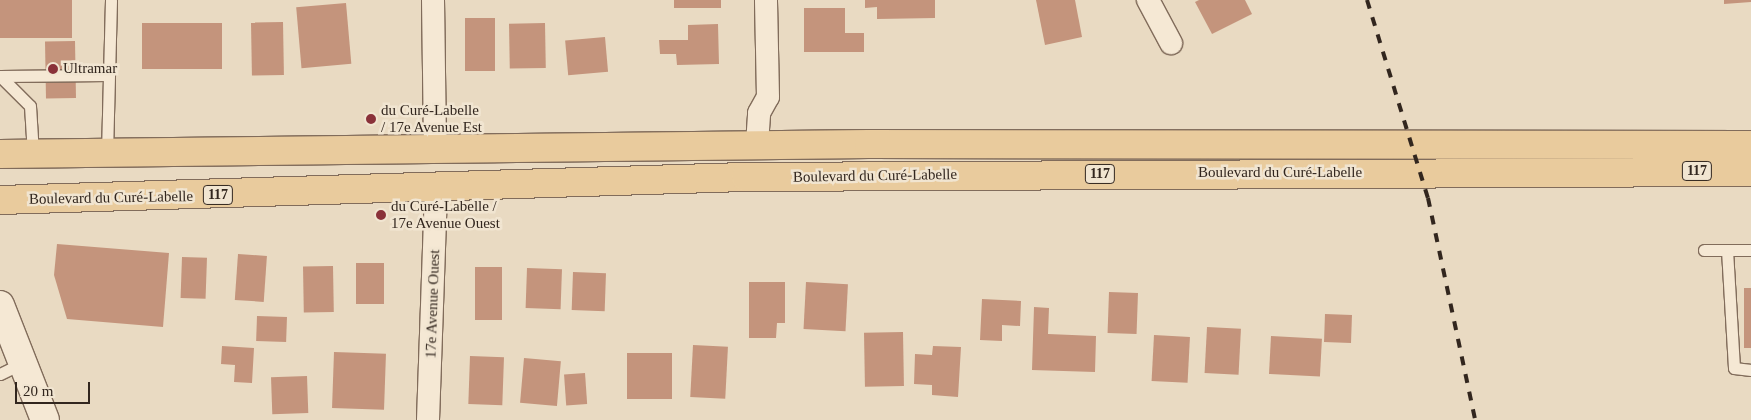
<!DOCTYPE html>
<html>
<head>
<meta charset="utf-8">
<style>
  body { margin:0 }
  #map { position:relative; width:1751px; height:420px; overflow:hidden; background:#e9dac2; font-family:Georgia,serif }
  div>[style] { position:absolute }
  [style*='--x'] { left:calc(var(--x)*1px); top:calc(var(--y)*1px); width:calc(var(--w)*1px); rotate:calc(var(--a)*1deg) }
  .building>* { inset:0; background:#c4947c; transform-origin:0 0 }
  .roads { filter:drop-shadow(1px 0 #816c5b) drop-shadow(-1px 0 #816c5b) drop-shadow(0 1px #816c5b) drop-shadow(0 -1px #816c5b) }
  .lane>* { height:11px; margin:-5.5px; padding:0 5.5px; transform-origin:5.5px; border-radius:5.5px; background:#f5e8d4 }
  .street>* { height:22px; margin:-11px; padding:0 11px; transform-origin:11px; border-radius:11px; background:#f5e8d4 }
  .secondary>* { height:28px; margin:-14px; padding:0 14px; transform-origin:14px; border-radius:14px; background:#f5e8d4 }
  .primary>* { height:28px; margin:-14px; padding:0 14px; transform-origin:14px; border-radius:14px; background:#e9cb9d }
  .rail>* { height:4px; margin-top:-2px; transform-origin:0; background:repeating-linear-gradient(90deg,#32261e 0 9px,transparent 0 18px) }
  .dots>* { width:14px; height:14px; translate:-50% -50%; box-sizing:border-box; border:2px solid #f1e5d1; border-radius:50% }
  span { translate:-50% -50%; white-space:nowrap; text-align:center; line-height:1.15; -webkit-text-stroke:5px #f1e5d1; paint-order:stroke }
  .shield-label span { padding:1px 4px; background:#f1e5d1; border:1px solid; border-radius:4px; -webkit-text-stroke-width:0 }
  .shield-label { font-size:14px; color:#32261e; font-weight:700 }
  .poi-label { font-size:15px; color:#32261e }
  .left { translate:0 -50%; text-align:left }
  .street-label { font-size:15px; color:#32261e }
  .scale { position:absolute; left:15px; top:382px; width:75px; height:22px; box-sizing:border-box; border:2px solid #32261e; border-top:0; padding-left:6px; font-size:15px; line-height:18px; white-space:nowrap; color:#32261e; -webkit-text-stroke:4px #f1e5d1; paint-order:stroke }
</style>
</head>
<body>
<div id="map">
  <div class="building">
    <div style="left:0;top:0;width:72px;height:38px"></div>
    <div style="left:674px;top:0;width:47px;height:8px"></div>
    <div style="clip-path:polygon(865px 0,935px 0,935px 18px,877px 19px,877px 7px,865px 8px)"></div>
    <div style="clip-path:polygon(1036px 0,1075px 0,1082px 37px,1045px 45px)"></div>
    <div style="clip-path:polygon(1199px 0,1245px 0,1252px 14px,1212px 34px,1195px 2px)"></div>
    <div style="clip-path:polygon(1724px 0,1751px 0,1751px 2px,1724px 4px)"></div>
    <div style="left:346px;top:3px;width:61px;height:50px;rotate:85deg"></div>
    <div style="clip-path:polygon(804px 8px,845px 8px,845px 33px,864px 33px,864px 52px,804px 52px)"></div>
    <div style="left:465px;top:18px;width:30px;height:53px"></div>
    <div style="left:283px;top:22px;width:53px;height:32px;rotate:89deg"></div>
    <div style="left:222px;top:23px;width:46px;height:80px;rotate:90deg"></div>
    <div style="left:545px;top:23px;width:45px;height:36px;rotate:89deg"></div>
    <div style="clip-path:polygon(718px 24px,719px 64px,677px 65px,676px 54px,660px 54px,659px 40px,688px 40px,688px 25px)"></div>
    <div style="left:605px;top:37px;width:35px;height:40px;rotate:85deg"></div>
    <div style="left:75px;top:41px;width:57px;height:30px;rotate:89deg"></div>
    <div style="clip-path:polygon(57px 244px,169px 253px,163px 327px,67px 319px,54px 275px)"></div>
    <div style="left:238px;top:254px;width:29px;height:46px;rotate:4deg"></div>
    <div style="left:182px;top:257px;width:25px;height:41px;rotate:2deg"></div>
    <div style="left:356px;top:263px;width:28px;height:41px"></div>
    <div style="left:333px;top:266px;width:46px;height:30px;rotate:89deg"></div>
    <div style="left:475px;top:267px;width:27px;height:53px"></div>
    <div style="left:527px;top:268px;width:35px;height:40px;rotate:2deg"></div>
    <div style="left:573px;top:272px;width:33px;height:38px;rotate:2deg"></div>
    <div style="clip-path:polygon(749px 282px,785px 282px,785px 323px,777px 323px,776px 338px,749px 338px)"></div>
    <div style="left:806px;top:282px;width:42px;height:47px;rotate:3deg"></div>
    <div style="left:1744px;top:288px;width:7px;height:60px"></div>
    <div style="left:1109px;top:292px;width:29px;height:41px;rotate:2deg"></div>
    <div style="clip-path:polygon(982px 299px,1021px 301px,1020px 326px,1002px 325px,1002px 341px,980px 340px)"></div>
    <div style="clip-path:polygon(1034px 307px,1049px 308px,1048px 334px,1096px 336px,1095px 372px,1032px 370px)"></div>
    <div style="left:1325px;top:314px;width:27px;height:28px;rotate:2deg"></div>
    <div style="left:257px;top:316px;width:30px;height:25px;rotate:2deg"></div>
    <div style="left:1207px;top:327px;width:34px;height:46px;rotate:3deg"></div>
    <div style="left:903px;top:332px;width:54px;height:39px;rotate:89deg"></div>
    <div style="left:1154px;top:335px;width:36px;height:46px;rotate:3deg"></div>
    <div style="left:1271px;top:336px;width:51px;height:38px;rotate:3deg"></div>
    <div style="left:693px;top:345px;width:35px;height:52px;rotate:3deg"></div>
    <div style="clip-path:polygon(222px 346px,254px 348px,252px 383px,234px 382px,235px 365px,221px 364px)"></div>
    <div style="clip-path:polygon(933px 346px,961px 347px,958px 397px,932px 395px,932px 385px,914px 384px,915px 354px,932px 355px)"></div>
    <div style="left:334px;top:352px;width:52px;height:56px;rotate:2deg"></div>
    <div style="left:627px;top:353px;width:45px;height:46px"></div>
    <div style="left:470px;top:356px;width:34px;height:48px;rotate:2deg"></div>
    <div style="left:524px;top:358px;width:37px;height:45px;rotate:5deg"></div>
    <div style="left:585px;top:373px;width:31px;height:21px;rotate:86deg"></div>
    <div style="left:307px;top:376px;width:37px;height:36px;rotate:88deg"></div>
  </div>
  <div class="roads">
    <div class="lane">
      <div style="--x:0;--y:76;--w:108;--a:-0.5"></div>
      <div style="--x:0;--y:76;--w:42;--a:45"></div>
      <div style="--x:30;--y:106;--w:48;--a:86.4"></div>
      <div style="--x:107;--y:153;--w:153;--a:-88.5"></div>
      <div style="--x:1704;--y:250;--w:23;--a:0"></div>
      <div style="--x:1751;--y:250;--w:24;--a:180"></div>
      <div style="--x:1727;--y:250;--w:118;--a:86.6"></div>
      <div style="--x:1734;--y:368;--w:17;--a:7"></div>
      <div style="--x:0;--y:374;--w:25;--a:-26"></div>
    </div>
    <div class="street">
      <div style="--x:433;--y:0;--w:148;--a:89.2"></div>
      <div style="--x:1148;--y:0;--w:49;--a:61.9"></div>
      <div style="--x:757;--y:144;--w:31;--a:-86"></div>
      <div style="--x:759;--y:113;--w:18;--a:-61"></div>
      <div style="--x:768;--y:97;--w:97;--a:-91.2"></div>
      <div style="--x:428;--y:420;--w:232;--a:-88"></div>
    </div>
    <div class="secondary">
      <div style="--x:0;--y:305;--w:123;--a:68.6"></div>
    </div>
    <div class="primary">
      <div style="--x:0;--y:154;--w:869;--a:-0.66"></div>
      <div style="--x:869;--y:144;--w:882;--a:0.06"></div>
      <div style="--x:0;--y:200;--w:746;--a:-1.77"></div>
      <div style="--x:746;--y:177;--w:1005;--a:-0.29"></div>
    </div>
  </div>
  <div class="rail">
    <div style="--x:1367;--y:0;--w:207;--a:72.9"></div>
    <div style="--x:1428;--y:198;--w:227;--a:78"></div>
  </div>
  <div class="dots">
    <div style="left:53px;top:69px;background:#8a3139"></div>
    <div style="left:371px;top:119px;background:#8a3139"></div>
    <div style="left:381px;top:215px;background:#8a3139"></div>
  </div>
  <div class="shield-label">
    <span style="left:1697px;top:171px">117</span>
    <span style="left:1100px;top:174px">117</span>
    <span style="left:218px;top:195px">117</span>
  </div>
  <div class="poi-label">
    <span class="left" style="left:63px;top:69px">Ultramar</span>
    <span class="left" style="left:381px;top:119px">du Curé-Labelle<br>/ 17e Avenue Est</span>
    <span class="left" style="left:391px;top:215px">du Curé-Labelle /<br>17e Avenue Ouest</span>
  </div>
  <div class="street-label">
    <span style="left:1280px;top:173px">Boulevard du Curé-Labelle</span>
    <span style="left:875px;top:176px;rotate:-1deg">Boulevard du Curé-Labelle</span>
    <span style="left:111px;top:198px;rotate:-1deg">Boulevard du Curé-Labelle</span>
    <span style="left:433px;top:304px;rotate:-88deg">17e Avenue Ouest</span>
  </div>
  <div class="scale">20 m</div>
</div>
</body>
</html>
